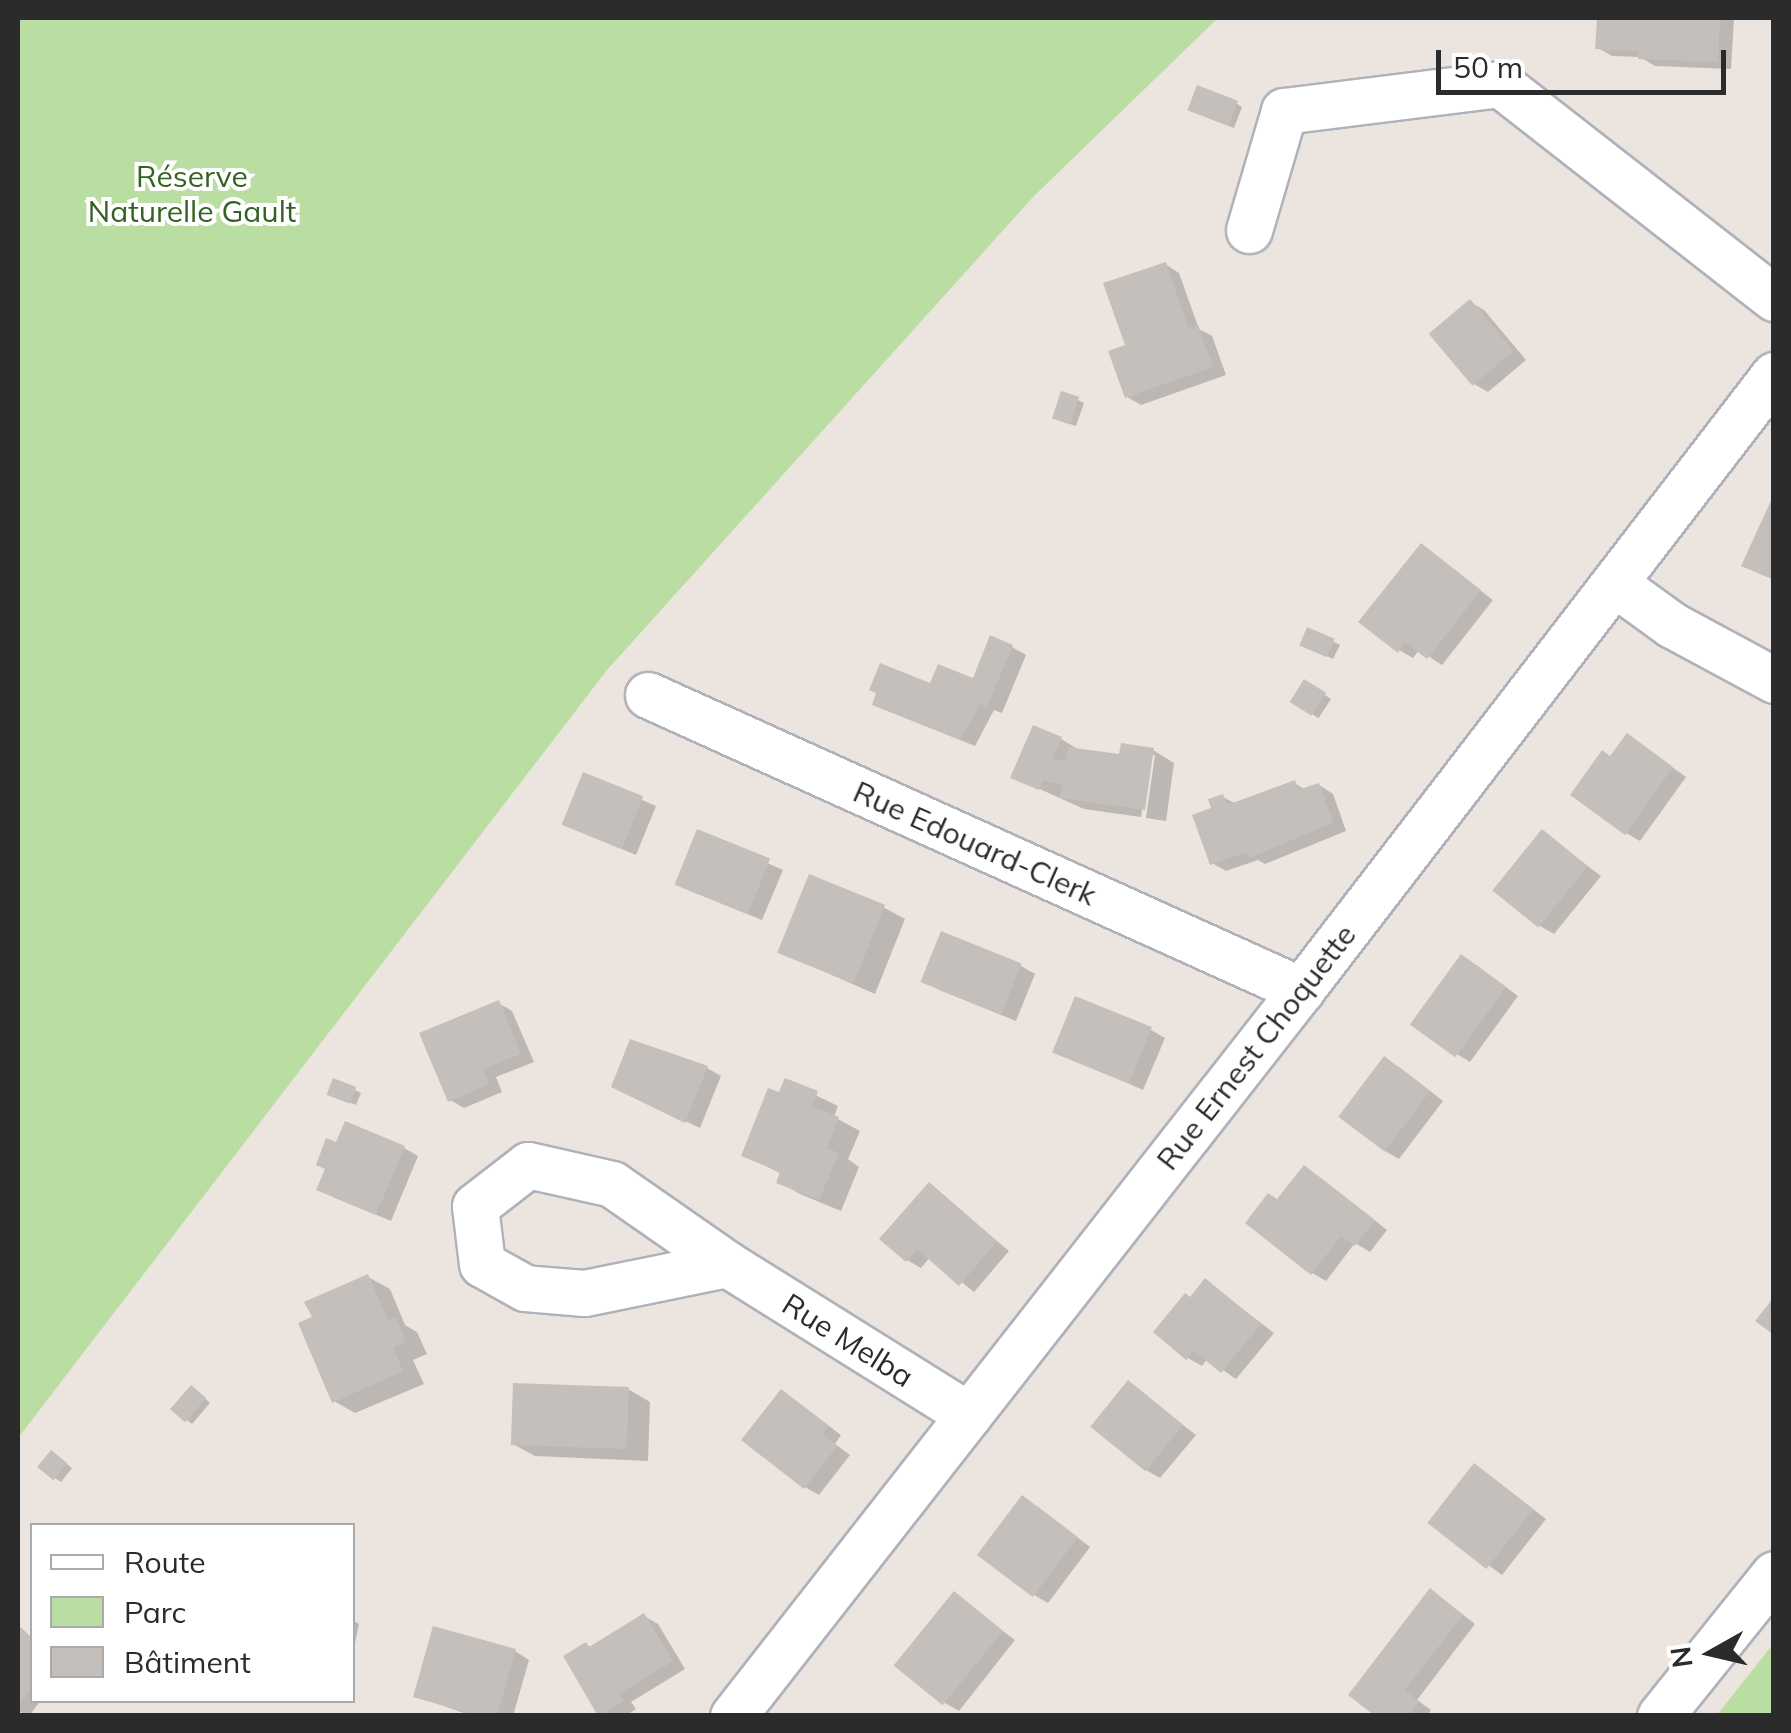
<!DOCTYPE html>
<html>
<head>
<meta charset="utf-8">
<style>
  body { margin:0 }
  #map { position:relative; width:1791px; height:1733px; overflow:hidden; background:#ece5df; font-family:Mulish,sans-serif }
  div>[style] { position:absolute }
  [style*='--x'] { left:calc(var(--x)*1px); top:calc(var(--y)*1px); width:calc(var(--w)*1px); rotate:calc(var(--a)*1deg) }
  .green>* { inset:0; background:#badda1 }
  .shadow>* { inset:0; background:#0003; transform-origin:0 0 }
  .building>* { inset:0; background:#c4bfbb; transform-origin:0 0 }
  .roads { filter:drop-shadow(2px 0 #afb2ba) drop-shadow(-2px 0 #afb2ba) drop-shadow(0 2px #afb2ba) drop-shadow(0 -2px #afb2ba) }
  .minor>* { height:45px; margin:-22.5px; padding:0 22.5px; transform-origin:22.5px; border-radius:22.5px; background:#fff }
  span { translate:-50% -50%; white-space:nowrap; text-align:center; line-height:1.15; -webkit-text-stroke:8px #fff; paint-order:stroke }
  .park-label { font-size:30px; color:#346222 }
  .street-label { font-size:30px; color:#2b2b2b }
  .frame { position:absolute; inset:0; border:20px solid #2b2b2b; pointer-events:none }
  .legend { position:absolute; left:30px; top:1523px; width:325px; height:180px; box-sizing:border-box; background:#fff; border:2px solid #aaa; margin:0; padding:12px 18px; list-style:none; font-size:30px; color:#2b2b2b }
  .legend li { display:flex; align-items:center; gap:20px; height:50px }
  .legend b { width:50px; border:2px solid #aaa }
  .north { position:absolute; left:1661px; top:1603px; width:100px; height:100px; -webkit-text-stroke:8px #fff; paint-order:stroke; rotate:262deg; font-size:28px; font-weight:700; line-height:40px; text-align:center; color:#2b2b2b }
  .north::after { content:''; display:block; margin:auto; width:35px; height:45px; background:#2b2b2b; clip-path:polygon(50% 0,100% 100%,50% 72%,0 100%) }
  .scale { position:absolute; left:1436px; top:50px; width:290px; height:45px; box-sizing:border-box; border:5px solid #2b2b2b; border-top:0; padding-left:12px; font-size:30px; line-height:35px; white-space:nowrap; color:#2b2b2b; -webkit-text-stroke:8px #fff; paint-order:stroke }
</style>
</head>
<body>
<div id="map">
  <div class="green">
    <div style="clip-path:polygon(18px 18px,1218px 18px,1034px 196px,607px 670px,18px 1438px)"></div>
    <div style="clip-path:polygon(1773px 1644px,1773px 1715px,1717px 1715px)"></div>
  </div>
  <div class="shadow">
    <div style="clip-path:polygon(1599px 18px,1734px 18px,1731px 69px,1655px 66px,1640px 57px,1612px 56px,1598px 48px)"></div>
    <div style="clip-path:polygon(1236px 103px,1242px 107px,1234px 128px,1196px 113px)"></div>
    <div style="clip-path:polygon(1165px 264px,1179px 273px,1199px 329px,1212px 336px,1226px 375px,1141px 405px,1127px 397px,1128px 347px)"></div>
    <div style="clip-path:polygon(1470px 302px,1484px 310px,1526px 360px,1488px 392px,1474px 384px)"></div>
    <div style="clip-path:polygon(1078px 400px,1084px 403px,1076px 426px,1061px 421px)"></div>
    <div style="clip-path:polygon(1421px 546px,1493px 600px,1442px 665px,1419px 650px,1413px 658px,1399px 650px)"></div>
    <div style="clip-path:polygon(1334px 642px,1340px 645px,1333px 659px,1302px 644px)"></div>
    <div style="clip-path:polygon(1012px 647px,1026px 655px,1002px 713px,994px 710px,975px 746px,889px 711px,879px 693px,974px 681px)"></div>
    <div style="left:1305px;top:682px;width:31px;height:23px;rotate:33deg"></div>
    <div style="clip-path:polygon(1061px 739px,1081px 751px,1122px 757px,1153px 750px,1174px 763px,1166px 821px,1146px 818px,1155px 755px,1150px 755px,1141px 817px,1084px 809px,1013px 777px)"></div>
    <div style="clip-path:polygon(1641px 745px,1686px 777px,1640px 841px,1626px 833px)"></div>
    <div style="clip-path:polygon(584px 775px,656px 806px,636px 855px,579px 831px)"></div>
    <div style="clip-path:polygon(1294px 783px,1306px 790px,1319px 785px,1333px 794px,1346px 831px,1265px 864px,1258px 860px,1226px 871px,1212px 863px,1214px 810px,1223px 797px,1236px 804px)"></div>
    <div style="clip-path:polygon(1542px 832px,1601px 876px,1554px 934px,1540px 926px)"></div>
    <div style="clip-path:polygon(698px 833px,783px 870px,762px 920px,691px 891px)"></div>
    <div style="clip-path:polygon(883px 907px,905px 919px,875px 994px,780px 952px)"></div>
    <div style="clip-path:polygon(1476px 965px,1518px 996px,1470px 1062px,1457px 1054px)"></div>
    <div style="clip-path:polygon(1021px 966px,1035px 974px,1016px 1021px,937px 989px)"></div>
    <div style="clip-path:polygon(498px 1003px,512px 1011px,534px 1062px,496px 1077px,502px 1092px,464px 1108px,450px 1100px)"></div>
    <div style="clip-path:polygon(1151px 1030px,1165px 1038px,1143px 1090px,1055px 1051px)"></div>
    <div style="clip-path:polygon(1399px 1067px,1443px 1101px,1399px 1159px,1385px 1151px)"></div>
    <div style="clip-path:polygon(707px 1068px,721px 1076px,700px 1128px,628px 1094px)"></div>
    <div style="clip-path:polygon(786px 1081px,838px 1106px,834px 1117px,860px 1131px,848px 1159px,859px 1167px,841px 1211px,800px 1194px,779px 1182px,782px 1174px,744px 1155px)"></div>
    <div style="clip-path:polygon(355px 1090px,361px 1093px,356px 1105px,336px 1097px)"></div>
    <div style="clip-path:polygon(404px 1148px,418px 1156px,391px 1221px,333px 1197px)"></div>
    <div style="clip-path:polygon(1318px 1176px,1387px 1230px,1370px 1252px,1355px 1243px,1326px 1281px,1312px 1273px,1279px 1201px)"></div>
    <div style="clip-path:polygon(929px 1185px,1009px 1251px,974px 1292px,930px 1257px,921px 1268px,907px 1260px)"></div>
    <div style="clip-path:polygon(368px 1277px,390px 1289px,405px 1325px,417px 1332px,427px 1354px,413px 1360px,424px 1384px,355px 1413px,334px 1401px,315px 1318px)"></div>
    <div style="clip-path:polygon(1206px 1281px,1274px 1333px,1236px 1379px,1207px 1359px,1202px 1366px,1188px 1358px,1191px 1299px)"></div>
    <div style="clip-path:polygon(1128px 1383px,1196px 1435px,1160px 1478px,1146px 1470px)"></div>
    <div style="clip-path:polygon(628px 1389px,650px 1402px,648px 1461px,535px 1456px,513px 1444px)"></div>
    <div style="clip-path:polygon(198px 1392px,210px 1403px,192px 1424px,173px 1409px)"></div>
    <div style="clip-path:polygon(795px 1400px,841px 1435px,835px 1444px,850px 1455px,819px 1495px,805px 1487px)"></div>
    <div style="clip-path:polygon(58px 1457px,72px 1468px,61px 1482px,55px 1478px)"></div>
    <div style="clip-path:polygon(1488px 1474px,1546px 1519px,1502px 1575px,1431px 1523px)"></div>
    <div style="clip-path:polygon(1037px 1506px,1090px 1547px,1048px 1603px,1034px 1595px)"></div>
    <div style="clip-path:polygon(954px 1595px,1015px 1640px,959px 1711px,945px 1703px)"></div>
    <div style="clip-path:polygon(1444px 1600px,1475px 1624px,1417px 1700px,1431px 1710px,1427px 1716px,1379px 1716px)"></div>
    <div style="clip-path:polygon(644px 1616px,658px 1624px,685px 1669px,631px 1702px,636px 1709px,626px 1716px,603px 1716px,586px 1644px,592px 1648px)"></div>
    <div style="clip-path:polygon(352px 1620px,359px 1624px,352px 1658px)"></div>
    <div style="clip-path:polygon(18px 1625px,32px 1638px,32px 1700px,41px 1700px,29px 1716px,18px 1711px)"></div>
    <div style="clip-path:polygon(515px 1651px,529px 1660px,513px 1716px,472px 1716px,416px 1696px)"></div>
  </div>
  <div class="building">
    <div style="clip-path:polygon(1597px 18px,1720px 18px,1718px 62px,1638px 59px,1638px 51px,1595px 49px)"></div>
    <div style="left:1197px;top:85px;width:44px;height:27px;rotate:21deg"></div>
    <div style="clip-path:polygon(1166px 262px,1189px 329px,1198px 325px,1213px 367px,1125px 398px,1108px 351px,1125px 345px,1103px 283px)"></div>
    <div style="left:1470px;top:299px;width:68px;height:54px;rotate:50deg"></div>
    <div style="left:1061px;top:391px;width:19px;height:29px;rotate:18deg"></div>
    <div style="clip-path:polygon(1774px 494px,1774px 580px,1741px 566px)"></div>
    <div style="clip-path:polygon(1421px 543px,1481px 590px,1427px 659px,1405px 642px,1398px 653px,1358px 622px)"></div>
    <div style="left:1307px;top:627px;width:30px;height:20px;rotate:23deg"></div>
    <div style="clip-path:polygon(990px 635px,1013px 645px,987px 707px,980px 704px,960px 740px,872px 705px,876px 693px,869px 690px,880px 663px,930px 683px,938px 664px,973px 678px)"></div>
    <div style="left:1304px;top:679px;width:26px;height:27px;rotate:32deg"></div>
    <div style="clip-path:polygon(1033px 725px,1062px 737px,1052px 759px,1066px 761px,1068px 747px,1119px 754px,1121px 743px,1154px 748px,1145px 810px,1060px 798px,1062px 784px,1043px 781px,1039px 790px,1010px 778px)"></div>
    <div style="clip-path:polygon(1627px 733px,1673px 767px,1625px 835px,1570px 795px,1602px 750px,1610px 756px)"></div>
    <div style="left:583px;top:772px;width:65px;height:57px;rotate:22deg"></div>
    <div style="clip-path:polygon(1295px 780px,1298px 790px,1319px 783px,1333px 823px,1249px 858px,1247px 852px,1210px 865px,1192px 815px,1211px 808px,1208px 799px,1223px 794px,1227px 805px)"></div>
    <div style="left:697px;top:829px;width:79px;height:60px;rotate:22deg"></div>
    <div style="left:1542px;top:829px;width:59px;height:79px;rotate:39deg"></div>
    <div style="left:809px;top:874px;width:82px;height:85px;rotate:22deg"></div>
    <div style="left:941px;top:931px;width:87px;height:55px;rotate:22deg"></div>
    <div style="left:1461px;top:954px;width:56px;height:87px;rotate:36deg"></div>
    <div style="left:1075px;top:996px;width:83px;height:61px;rotate:22deg"></div>
    <div style="clip-path:polygon(499px 1000px,521px 1054px,483px 1069px,489px 1084px,448px 1102px,419px 1033px)"></div>
    <div style="clip-path:polygon(630px 1039px,708px 1066px,685px 1123px,611px 1087px)"></div>
    <div style="left:1384px;top:1056px;width:58px;height:76px;rotate:37deg"></div>
    <div style="left:333px;top:1078px;width:25px;height:18px;rotate:21deg"></div>
    <div style="clip-path:polygon(785px 1078px,818px 1091px,812px 1106px,839px 1117px,827px 1148px,839px 1153px,819px 1200px,776px 1183px,780px 1172px,741px 1156px,768px 1088px,779px 1092px)"></div>
    <div style="clip-path:polygon(345px 1121px,405px 1146px,376px 1215px,316px 1190px,325px 1169px,316px 1165px,326px 1138px,336px 1142px)"></div>
    <div style="clip-path:polygon(1304px 1165px,1375px 1220px,1355px 1246px,1341px 1236px,1311px 1275px,1245px 1223px,1268px 1193px,1277px 1199px)"></div>
    <div style="clip-path:polygon(929px 1182px,997px 1241px,959px 1286px,917px 1249px,906px 1262px,879px 1239px)"></div>
    <div style="clip-path:polygon(368px 1274px,388px 1320px,396px 1317px,406px 1342px,393px 1347px,403px 1371px,332px 1403px,298px 1323px,312px 1317px,304px 1302px)"></div>
    <div style="clip-path:polygon(1205px 1278px,1261px 1324px,1221px 1373px,1194px 1351px,1186px 1360px,1153px 1332px,1185px 1293px,1190px 1297px)"></div>
    <div style="clip-path:polygon(1774px 1297px,1774px 1335px,1755px 1321px)"></div>
    <div style="left:1128px;top:1380px;width:71px;height:60px;rotate:39deg"></div>
    <div style="left:513px;top:1383px;width:116px;height:62px;rotate:2deg"></div>
    <div style="left:191px;top:1385px;width:20px;height:32px;rotate:41deg"></div>
    <div style="clip-path:polygon(781px 1389px,829px 1426px,823px 1434px,837px 1446px,804px 1489px,741px 1440px)"></div>
    <div style="left:51px;top:1450px;width:21px;height:22px;rotate:39deg"></div>
    <div style="left:1474px;top:1463px;width:75px;height:76px;rotate:38deg"></div>
    <div style="left:1022px;top:1495px;width:70px;height:75px;rotate:37deg"></div>
    <div style="clip-path:polygon(1430px 1588px,1463px 1615px,1405px 1690px,1419px 1701px,1408px 1716px,1375px 1716px,1348px 1695px)"></div>
    <div style="left:954px;top:1591px;width:63px;height:96px;rotate:39deg"></div>
    <div style="clip-path:polygon(644px 1613px,673px 1661px,619px 1694px,624px 1701px,598px 1716px,563px 1656px,586px 1642px,589px 1647px)"></div>
    <div style="clip-path:polygon(18px 1626px,32px 1639px,32px 1687px,18px 1705px)"></div>
    <div style="clip-path:polygon(433px 1626px,516px 1649px,497px 1716px,479px 1716px,413px 1697px)"></div>
  </div>
  <div class="roads">
    <div class="minor">
      <div style="--x:1249;--y:230;--w:124;--a:-73.6"></div>
      <div style="--x:1284;--y:111;--w:218;--a:-7.1"></div>
      <div style="--x:1500;--y:84;--w:348;--a:38"></div>
      <div style="--x:1614;--y:583;--w:72;--a:35.9"></div>
      <div style="--x:1672;--y:625;--w:116;--a:28.3"></div>
      <div style="--x:648;--y:695;--w:717;--a:24.31"></div>
      <div style="--x:727;--y:1264;--w:146;--a:168.5"></div>
      <div style="--x:584;--y:1293;--w:59;--a:-175.2"></div>
      <div style="--x:525;--y:1288;--w:49;--a:-150.8"></div>
      <div style="--x:482;--y:1264;--w:58;--a:-96.9"></div>
      <div style="--x:475;--y:1206;--w:67;--a:-37.7"></div>
      <div style="--x:528;--y:1165;--w:86;--a:12.7"></div>
      <div style="--x:612;--y:1184;--w:140;--a:34.8"></div>
      <div style="--x:727;--y:1264;--w:285;--a:32"></div>
      <div style="--x:733;--y:1716;--w:922;--a:-51.96"></div>
      <div style="--x:1301;--y:990;--w:776;--a:-52.44"></div>
      <div style="--x:1660;--y:1716;--w:182;--a:-51.2"></div>
    </div>
  </div>
  <div class="park-label">
    <span style="left:192px;top:193px">Réserve<br>Naturelle Gault</span>
  </div>
  <div class="street-label">
    <span style="left:975px;top:843px;rotate:24deg">Rue Edouard-Clerk</span>
    <span style="left:1256px;top:1047px;rotate:-52deg">Rue Ernest Choquette</span>
    <span style="left:848px;top:1340px;rotate:32deg">Rue Melba</span>
  </div>
  <div class="frame"></div>
  <ul class="legend">
  <li><b style="height:12px;background:#fff"></b>Route</li>
  <li><b style="height:28px;background:#badda1"></b>Parc</li>
  <li><b style="height:28px;background:#c4bfbb"></b>Bâtiment</li>
  </ul>
  <div class="north">N</div>
  <div class="scale">50 m</div>
</div>
</body>
</html>
